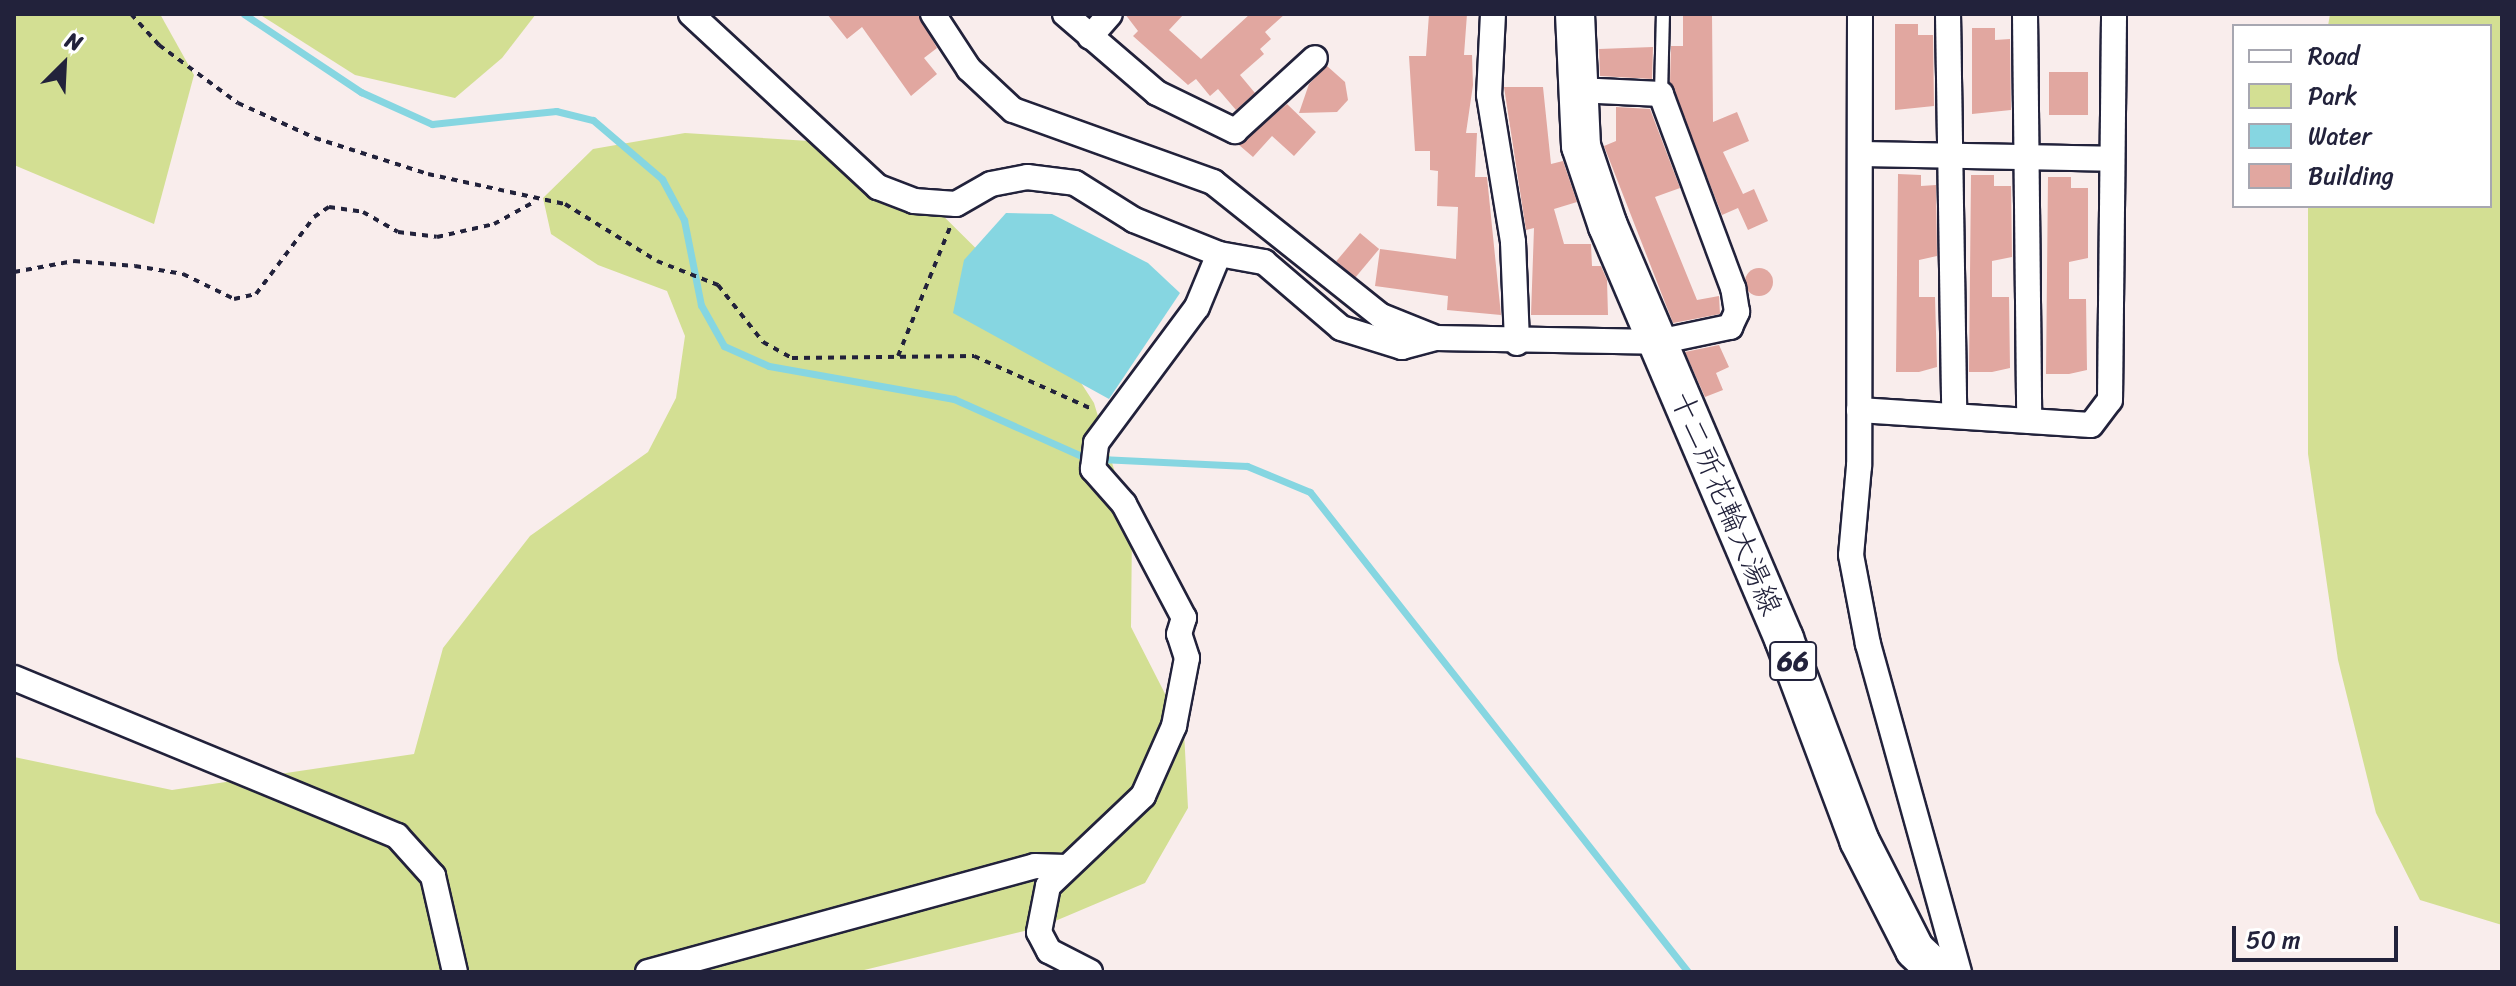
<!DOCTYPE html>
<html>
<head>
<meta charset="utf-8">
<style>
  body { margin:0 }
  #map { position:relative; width:2516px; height:986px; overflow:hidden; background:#f9edec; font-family:Sriracha,"Klee One",sans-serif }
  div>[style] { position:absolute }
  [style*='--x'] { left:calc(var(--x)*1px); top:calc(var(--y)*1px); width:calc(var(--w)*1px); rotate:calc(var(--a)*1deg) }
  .green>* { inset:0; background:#d3df93 }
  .water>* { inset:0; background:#86d6e1 }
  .stream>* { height:7px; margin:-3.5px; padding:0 3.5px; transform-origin:3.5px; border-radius:3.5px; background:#86d6e1 }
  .building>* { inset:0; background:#e1a7a0; transform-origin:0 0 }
  .round { border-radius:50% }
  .path>* { height:4px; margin-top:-2px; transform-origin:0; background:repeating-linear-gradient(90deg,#22223b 0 6px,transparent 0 12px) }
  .roads { filter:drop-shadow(2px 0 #22223b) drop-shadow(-2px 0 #22223b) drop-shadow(0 2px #22223b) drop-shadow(0 -2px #22223b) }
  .lane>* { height:12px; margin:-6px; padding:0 6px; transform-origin:6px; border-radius:6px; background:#fff }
  .street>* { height:24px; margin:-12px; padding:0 12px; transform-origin:12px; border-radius:12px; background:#fff }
  .primary>* { height:38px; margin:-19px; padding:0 19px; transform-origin:19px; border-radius:19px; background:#fff }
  span { translate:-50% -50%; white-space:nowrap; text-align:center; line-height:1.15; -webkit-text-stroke:8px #fff; paint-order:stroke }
  .shield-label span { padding:2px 6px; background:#fff; border:2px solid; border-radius:6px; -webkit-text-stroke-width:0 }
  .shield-label { font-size:28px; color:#22223b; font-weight:700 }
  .street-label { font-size:30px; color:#22223b }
  .frame { position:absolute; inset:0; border:16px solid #22223b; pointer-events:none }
  .legend { position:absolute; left:2232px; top:24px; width:260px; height:184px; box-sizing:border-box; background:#fff; border:2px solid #a7a7b1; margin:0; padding:10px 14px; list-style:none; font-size:24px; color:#22223b }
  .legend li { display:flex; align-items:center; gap:16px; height:40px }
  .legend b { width:40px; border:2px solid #a7a7b1 }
  .north { position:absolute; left:24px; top:24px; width:80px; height:80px; -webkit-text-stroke:6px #fff; paint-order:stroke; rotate:24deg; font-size:22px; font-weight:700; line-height:32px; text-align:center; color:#22223b }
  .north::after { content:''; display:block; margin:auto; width:28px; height:36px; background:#22223b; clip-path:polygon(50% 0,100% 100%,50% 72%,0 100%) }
  .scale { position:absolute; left:2232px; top:926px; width:166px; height:36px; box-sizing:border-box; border:4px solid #22223b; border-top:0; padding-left:10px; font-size:24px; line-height:28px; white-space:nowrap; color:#22223b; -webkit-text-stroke:6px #fff; paint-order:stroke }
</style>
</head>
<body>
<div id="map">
  <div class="green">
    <div style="clip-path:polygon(14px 14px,160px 14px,194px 75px,154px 224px,14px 165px)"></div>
    <div style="clip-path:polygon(259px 14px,536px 14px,502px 58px,455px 98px,355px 75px)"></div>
    <div style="clip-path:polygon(2330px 14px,2502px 14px,2502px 925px,2420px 900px,2376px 813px,2338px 660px,2308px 454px,2308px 206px,2490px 206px,2490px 26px,2328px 26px)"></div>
    <div style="clip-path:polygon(685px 133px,809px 141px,915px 188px,1027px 299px,1094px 403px,1132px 529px,1131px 627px,1184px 731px,1188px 808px,1145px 883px,1041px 927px,856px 972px,14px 972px,14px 757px,172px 790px,414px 754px,443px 648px,530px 536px,648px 452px,676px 398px,685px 336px,667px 291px,598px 265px,551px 234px,543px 198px,593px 149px)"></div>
  </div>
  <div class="water">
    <div style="clip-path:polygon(1006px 213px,1052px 214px,1148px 263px,1180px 293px,1109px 399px,953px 313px,964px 260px)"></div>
  </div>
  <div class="stream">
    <div style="--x:244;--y:14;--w:141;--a:33.7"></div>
    <div style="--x:361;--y:92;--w:78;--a:24.3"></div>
    <div style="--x:432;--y:124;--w:125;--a:-6"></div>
    <div style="--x:556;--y:111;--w:38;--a:14"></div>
    <div style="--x:593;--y:120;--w:91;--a:40.5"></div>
    <div style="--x:662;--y:179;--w:47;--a:61.8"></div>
    <div style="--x:684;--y:220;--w:87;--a:78.7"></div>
    <div style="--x:701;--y:305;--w:47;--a:60.7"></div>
    <div style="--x:724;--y:346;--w:49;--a:24"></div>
    <div style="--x:769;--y:366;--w:188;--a:10.1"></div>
    <div style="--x:954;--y:399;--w:147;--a:24.1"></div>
    <div style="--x:1100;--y:459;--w:147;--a:2.7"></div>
    <div style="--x:1247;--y:466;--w:68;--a:22.4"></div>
    <div style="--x:1310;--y:492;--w:611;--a:51.78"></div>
  </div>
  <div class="building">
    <div style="clip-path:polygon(827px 14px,918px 14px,937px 48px,924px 58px,937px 74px,911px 96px,862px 27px,847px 39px)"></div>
    <div style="clip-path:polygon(1125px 14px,1184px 14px,1169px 30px,1201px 59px,1250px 14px,1285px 14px,1265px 32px,1271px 39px,1260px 49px,1264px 54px,1240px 75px,1255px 93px,1236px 110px,1218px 89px,1210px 96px,1196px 79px,1188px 85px,1133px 36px,1138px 31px)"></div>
    <div style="clip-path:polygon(1429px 14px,1467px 14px,1464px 55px,1472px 55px,1473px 85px,1466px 133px,1477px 133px,1475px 177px,1487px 177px,1501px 315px,1447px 310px,1448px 296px,1375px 286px,1380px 249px,1456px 259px,1458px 207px,1437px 206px,1438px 171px,1430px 170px,1430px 151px,1415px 151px,1409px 56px,1426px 56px)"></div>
    <div style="clip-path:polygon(1683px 14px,1712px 14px,1713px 122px,1737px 112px,1749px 141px,1723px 152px,1743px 194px,1754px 189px,1768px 221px,1748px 230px,1738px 208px,1722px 215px,1670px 82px,1671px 46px,1683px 46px)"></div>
    <div style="clip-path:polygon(1895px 24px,1918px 24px,1918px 35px,1933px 35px,1934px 106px,1895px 110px)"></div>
    <div style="clip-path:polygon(1972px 28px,1995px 28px,1995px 40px,2010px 39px,2011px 110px,1972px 114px)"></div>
    <div style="clip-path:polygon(1653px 47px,1652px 79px,1600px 76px,1599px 49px)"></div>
    <div style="clip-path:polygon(1327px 66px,1345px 82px,1348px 100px,1337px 112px,1299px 113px,1309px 84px)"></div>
    <div style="left:2049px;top:72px;width:39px;height:43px"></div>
    <div style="clip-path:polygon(1504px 87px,1543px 87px,1551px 164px,1563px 161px,1577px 202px,1554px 209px,1564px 244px,1591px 244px,1592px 266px,1601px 266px,1607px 280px,1608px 315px,1531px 315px,1534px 228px,1526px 230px)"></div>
    <div style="clip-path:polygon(1287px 104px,1316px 132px,1294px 156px,1272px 136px,1253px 157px,1239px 145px)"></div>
    <div style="clip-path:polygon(1616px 107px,1650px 109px,1680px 188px,1655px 197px,1697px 300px,1719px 296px,1720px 314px,1673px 323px,1604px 146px,1616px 141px)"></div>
    <div style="clip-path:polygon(1898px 174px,1921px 175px,1921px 186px,1936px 185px,1937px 256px,1919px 260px,1919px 297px,1935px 297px,1937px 367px,1919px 372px,1896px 372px)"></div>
    <div style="clip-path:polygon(1971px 175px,1994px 175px,1994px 186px,2011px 186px,2012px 257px,1992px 261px,1992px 297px,2009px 297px,2010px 368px,1992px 372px,1969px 372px)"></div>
    <div style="clip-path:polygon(2048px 177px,2071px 177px,2071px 188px,2088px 188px,2088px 258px,2069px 262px,2069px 299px,2086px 299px,2087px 370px,2069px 374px,2046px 374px)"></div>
    <div style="left:1360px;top:233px;width:25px;height:37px;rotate:40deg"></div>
    <div class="round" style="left:1745px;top:268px;width:28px;height:28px"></div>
    <div style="clip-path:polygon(1719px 345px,1729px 367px,1716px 373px,1723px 390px,1705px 397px,1685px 352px)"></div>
  </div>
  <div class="path">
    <div style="--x:131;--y:14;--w:42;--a:47.9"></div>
    <div style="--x:159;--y:45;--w:98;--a:36.3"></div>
    <div style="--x:238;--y:103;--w:85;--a:24.4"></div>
    <div style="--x:315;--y:138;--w:119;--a:17.7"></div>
    <div style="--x:428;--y:174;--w:140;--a:12.4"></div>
    <div style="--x:565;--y:204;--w:108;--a:31.8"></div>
    <div style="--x:657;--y:261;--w:66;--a:21.5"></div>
    <div style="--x:718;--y:285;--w:73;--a:51.7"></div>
    <div style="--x:763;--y:342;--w:33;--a:29"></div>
    <div style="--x:792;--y:358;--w:182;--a:-0.6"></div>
    <div style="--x:974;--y:356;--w:129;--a:24.2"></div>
    <div style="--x:14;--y:272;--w:61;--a:-10.4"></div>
    <div style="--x:74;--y:261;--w:61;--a:4.7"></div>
    <div style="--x:135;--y:266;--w:49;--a:9.5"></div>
    <div style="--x:183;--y:274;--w:57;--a:26.1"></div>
    <div style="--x:234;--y:299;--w:23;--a:-13"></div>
    <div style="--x:256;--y:294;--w:96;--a:-53"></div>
    <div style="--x:314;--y:217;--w:18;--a:-34"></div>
    <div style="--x:329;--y:207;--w:34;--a:8"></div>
    <div style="--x:363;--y:212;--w:40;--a:29.7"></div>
    <div style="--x:398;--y:232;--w:39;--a:7"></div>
    <div style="--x:437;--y:237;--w:58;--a:-12.8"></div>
    <div style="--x:494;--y:224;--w:46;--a:-28.8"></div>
    <div style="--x:898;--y:356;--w:141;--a:-68"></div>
  </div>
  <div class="roads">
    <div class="lane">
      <div style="--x:1661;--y:94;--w:80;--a:-88.6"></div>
    </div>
    <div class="street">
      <div style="--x:691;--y:14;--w:255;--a:42.8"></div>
      <div style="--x:878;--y:187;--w:39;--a:21"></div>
      <div style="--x:914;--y:201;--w:42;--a:4.1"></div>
      <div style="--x:956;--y:204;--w:40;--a:-29.7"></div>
      <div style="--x:991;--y:184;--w:37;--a:-11"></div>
      <div style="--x:1027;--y:177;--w:48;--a:7.1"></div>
      <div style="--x:1075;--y:183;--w:70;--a:32.1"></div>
      <div style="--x:1134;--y:220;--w:92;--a:21.8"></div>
      <div style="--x:1219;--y:254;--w:46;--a:10.1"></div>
      <div style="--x:1264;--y:262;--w:101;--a:40.6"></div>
      <div style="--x:1341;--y:328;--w:64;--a:17.3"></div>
      <div style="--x:1402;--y:347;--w:35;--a:-15"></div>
      <div style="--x:1436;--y:338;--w:222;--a:1"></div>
      <div style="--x:1658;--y:342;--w:74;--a:-11.8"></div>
      <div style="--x:1730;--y:327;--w:17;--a:-65"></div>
      <div style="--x:1737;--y:312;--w:24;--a:-99"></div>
      <div style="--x:1733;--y:288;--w:207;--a:-110.4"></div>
      <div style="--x:1661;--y:94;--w:84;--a:-177.3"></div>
      <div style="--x:933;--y:14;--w:66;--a:56.8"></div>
      <div style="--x:969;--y:69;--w:60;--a:43"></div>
      <div style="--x:1013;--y:110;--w:213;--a:19.8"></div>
      <div style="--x:1213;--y:182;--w:215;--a:38.6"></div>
      <div style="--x:1381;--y:316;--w:59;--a:21.8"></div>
      <div style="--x:1065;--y:14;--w:121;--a:40.7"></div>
      <div style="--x:1157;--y:93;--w:87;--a:26"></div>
      <div style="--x:1235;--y:131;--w:108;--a:-42.4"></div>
      <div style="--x:1493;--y:14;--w:81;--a:92.8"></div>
      <div style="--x:1489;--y:95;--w:149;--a:80.7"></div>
      <div style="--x:1513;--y:242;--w:101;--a:87.7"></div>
      <div style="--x:1860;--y:14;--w:452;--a:90.1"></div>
      <div style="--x:1859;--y:466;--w:89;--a:95.1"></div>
      <div style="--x:1851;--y:555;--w:91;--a:79.2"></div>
      <div style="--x:1868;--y:644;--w:340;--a:74.5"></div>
      <div style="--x:1948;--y:14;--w:402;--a:89.1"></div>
      <div style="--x:2025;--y:14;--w:407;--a:89.4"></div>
      <div style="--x:1090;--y:37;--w:30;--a:-49"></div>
      <div style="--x:1861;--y:154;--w:251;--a:1.1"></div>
      <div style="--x:1859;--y:410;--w:232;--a:3.7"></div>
      <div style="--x:2091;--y:425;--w:31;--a:-53"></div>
      <div style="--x:2110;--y:400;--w:386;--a:-89.4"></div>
      <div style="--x:14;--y:678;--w:414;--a:22.4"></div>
      <div style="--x:397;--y:836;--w:54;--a:48"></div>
      <div style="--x:433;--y:876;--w:98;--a:77.1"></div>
      <div style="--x:648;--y:972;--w:401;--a:-15.3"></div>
      <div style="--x:1035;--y:866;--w:31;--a:2"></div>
      <div style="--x:1090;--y:972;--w:46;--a:-152.9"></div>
      <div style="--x:1049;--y:951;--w:21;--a:-118"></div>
      <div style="--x:1039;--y:932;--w:47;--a:-78.9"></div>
      <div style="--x:1048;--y:886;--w:131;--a:-43.5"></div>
      <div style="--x:1143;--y:796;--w:77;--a:-66.1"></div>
      <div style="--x:1174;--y:726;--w:69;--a:-79.2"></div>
      <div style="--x:1187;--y:658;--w:25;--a:-108"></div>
      <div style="--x:1179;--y:634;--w:17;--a:-73"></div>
      <div style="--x:1184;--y:618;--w:129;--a:-117.8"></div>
      <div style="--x:1124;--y:504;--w:47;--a:-131.5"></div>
      <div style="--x:1093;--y:469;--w:26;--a:-83"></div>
      <div style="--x:1096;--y:443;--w:169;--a:-53.4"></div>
      <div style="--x:1197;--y:307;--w:57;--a:-67.5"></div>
    </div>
    <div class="primary">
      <div style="--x:1575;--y:14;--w:132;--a:87.4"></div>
      <div style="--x:1581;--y:146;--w:84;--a:71.4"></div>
      <div style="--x:1608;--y:226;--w:449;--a:66.9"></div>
      <div style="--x:1784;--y:639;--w:215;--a:69.5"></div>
      <div style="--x:1859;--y:840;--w:123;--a:63"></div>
      <div style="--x:1915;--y:950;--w:33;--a:43"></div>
    </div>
  </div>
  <div class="shield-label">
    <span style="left:1793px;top:661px">66</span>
  </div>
  <div class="street-label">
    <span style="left:1726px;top:503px;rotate:67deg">十二所花輪大湯線</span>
  </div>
  <div class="frame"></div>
  <ul class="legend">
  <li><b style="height:10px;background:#fff"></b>Road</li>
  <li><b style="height:22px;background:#d3df93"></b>Park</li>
  <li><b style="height:22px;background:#86d6e1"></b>Water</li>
  <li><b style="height:22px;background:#e1a7a0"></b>Building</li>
  </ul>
  <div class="north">N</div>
  <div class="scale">50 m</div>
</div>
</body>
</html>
